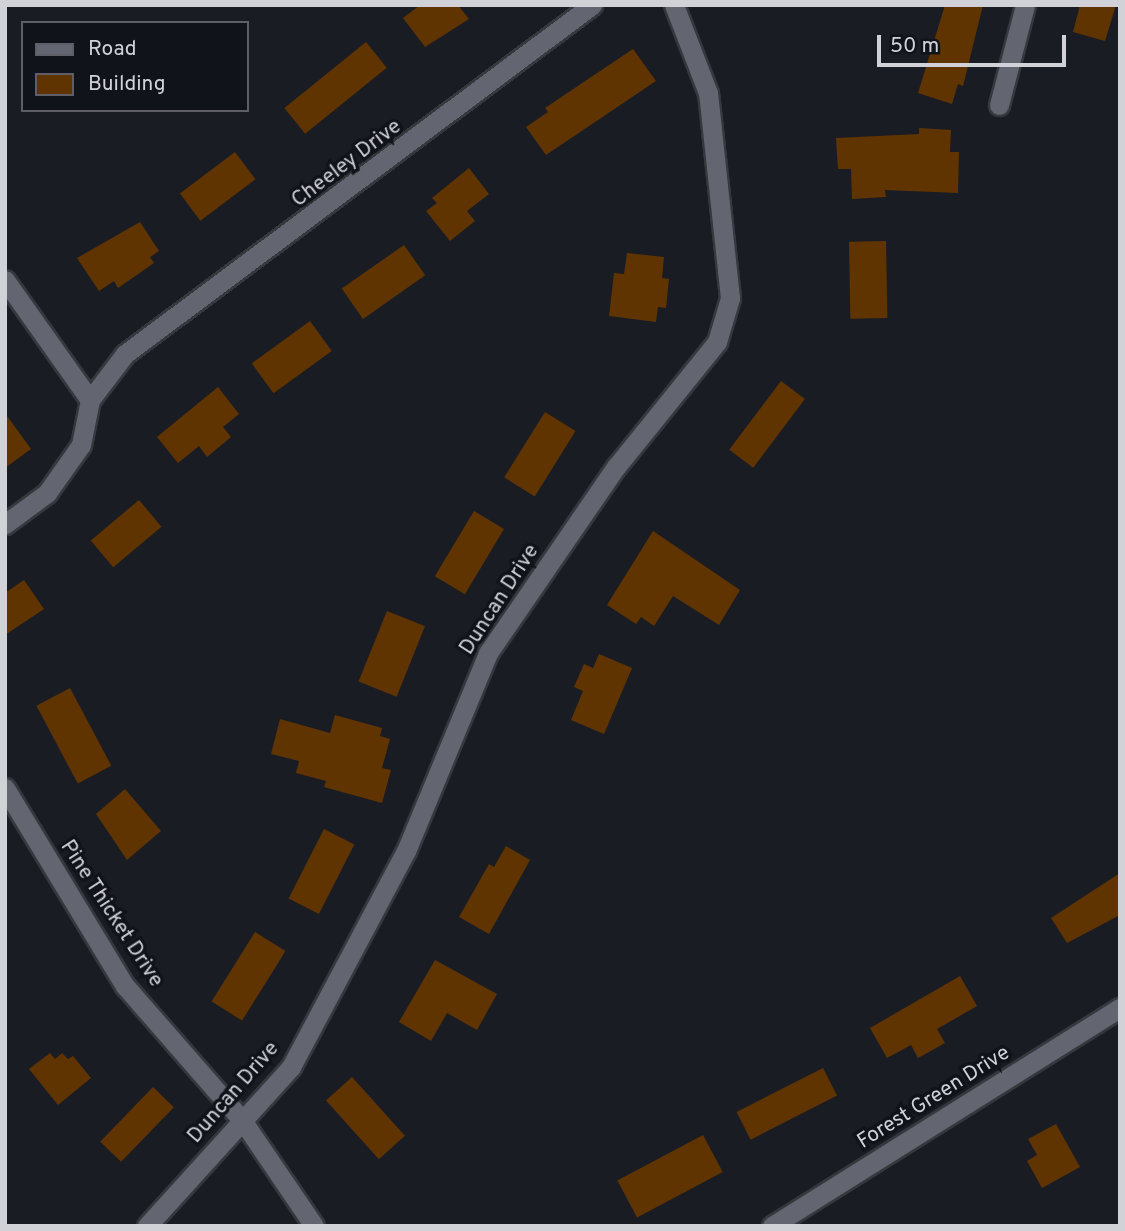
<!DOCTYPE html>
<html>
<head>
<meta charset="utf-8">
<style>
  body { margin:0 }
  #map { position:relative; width:1125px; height:1231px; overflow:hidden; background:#1a1c24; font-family:Overpass,sans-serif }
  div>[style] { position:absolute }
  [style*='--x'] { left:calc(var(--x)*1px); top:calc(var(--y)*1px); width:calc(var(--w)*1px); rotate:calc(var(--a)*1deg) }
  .building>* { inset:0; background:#603400; transform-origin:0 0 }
  .roads { filter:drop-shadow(2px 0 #36383e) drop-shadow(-2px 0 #36383e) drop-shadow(0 2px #36383e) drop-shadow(0 -2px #36383e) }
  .minor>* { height:19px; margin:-9.5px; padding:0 9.5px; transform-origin:9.5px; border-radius:9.5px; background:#636670 }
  span { translate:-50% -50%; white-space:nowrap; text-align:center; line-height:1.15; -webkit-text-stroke:7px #11131a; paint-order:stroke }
  .street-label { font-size:21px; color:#d1d2d8 }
  .frame { position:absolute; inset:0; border:7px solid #d1d2d8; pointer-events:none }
  .legend { position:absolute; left:21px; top:21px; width:228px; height:91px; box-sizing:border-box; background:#11131a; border:2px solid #5e5f66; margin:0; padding:9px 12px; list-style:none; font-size:21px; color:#d1d2d8 }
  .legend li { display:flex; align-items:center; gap:14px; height:35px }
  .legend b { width:35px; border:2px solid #5e5f66 }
  .scale { position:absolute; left:877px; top:35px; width:189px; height:32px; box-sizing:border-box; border:4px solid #d1d2d8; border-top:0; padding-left:9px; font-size:21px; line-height:24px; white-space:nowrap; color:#d1d2d8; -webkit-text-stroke:5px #11131a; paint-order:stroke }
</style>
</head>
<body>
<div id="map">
  <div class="building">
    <div style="clip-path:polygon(420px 5px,458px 5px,469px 19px,425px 47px,403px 18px)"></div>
    <div style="clip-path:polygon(945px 5px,983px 5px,963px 86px,958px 84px,952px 104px,918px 93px)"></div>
    <div style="clip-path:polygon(1080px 5px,1116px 5px,1105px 41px,1073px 32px)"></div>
    <div style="left:366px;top:42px;width:33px;height:105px;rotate:51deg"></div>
    <div style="clip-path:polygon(633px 49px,656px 81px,546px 155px,526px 127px,548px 112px,545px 108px)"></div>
    <div style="clip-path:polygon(919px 128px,951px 130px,950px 152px,959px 152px,958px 193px,885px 190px,886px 197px,852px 199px,851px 169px,838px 169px,836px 138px,919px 134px)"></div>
    <div style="left:235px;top:152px;width:34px;height:69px;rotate:53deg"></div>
    <div style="clip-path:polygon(469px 168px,489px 194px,467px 211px,475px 221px,450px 241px,426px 211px,437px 203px,432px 198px)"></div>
    <div style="clip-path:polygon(140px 222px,159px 251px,150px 257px,154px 263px,118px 288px,114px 281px,99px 291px,77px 258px)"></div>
    <div style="left:886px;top:241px;width:77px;height:37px;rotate:89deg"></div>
    <div style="left:404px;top:245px;width:37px;height:76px;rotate:55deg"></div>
    <div style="clip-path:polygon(627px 253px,664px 257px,662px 278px,669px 279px,666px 308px,658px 307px,656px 322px,609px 316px,614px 273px,624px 274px)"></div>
    <div style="left:310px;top:321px;width:37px;height:72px;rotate:54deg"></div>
    <div style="left:781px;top:381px;width:30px;height:86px;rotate:37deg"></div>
    <div style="clip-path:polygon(218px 387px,239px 414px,223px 427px,231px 437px,207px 457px,199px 446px,178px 463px,157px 437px)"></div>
    <div style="left:545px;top:412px;width:36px;height:77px;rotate:32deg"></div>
    <div style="clip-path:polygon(5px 413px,31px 449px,5px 468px)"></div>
    <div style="left:139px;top:500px;width:35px;height:63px;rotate:50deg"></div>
    <div style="left:474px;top:511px;width:35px;height:76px;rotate:31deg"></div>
    <div style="clip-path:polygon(653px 531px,740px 590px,719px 625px,673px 596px,654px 626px,641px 617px,636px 624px,607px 605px)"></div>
    <div style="clip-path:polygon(24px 580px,44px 609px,5px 635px,5px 593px)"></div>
    <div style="left:387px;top:611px;width:41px;height:76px;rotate:22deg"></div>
    <div style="clip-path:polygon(599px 654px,632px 668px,604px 734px,571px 720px,583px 691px,574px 687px,584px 664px,593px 668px)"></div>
    <div style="left:70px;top:688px;width:88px;height:38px;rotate:62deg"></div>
    <div style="clip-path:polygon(335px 715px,382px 728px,380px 736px,390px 739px,382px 768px,391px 770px,382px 803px,324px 787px,326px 781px,296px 773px,299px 761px,271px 754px,280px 719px,330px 733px)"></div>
    <div style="clip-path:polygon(125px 789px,161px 831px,127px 860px,96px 814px)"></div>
    <div style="left:324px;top:829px;width:34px;height:78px;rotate:27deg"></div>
    <div style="clip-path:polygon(506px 846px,530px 860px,489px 934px,459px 917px,489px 864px,494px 867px)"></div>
    <div style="clip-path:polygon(1120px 873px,1120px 915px,1067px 943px,1051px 918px)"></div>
    <div style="left:255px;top:932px;width:36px;height:82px;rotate:32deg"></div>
    <div style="clip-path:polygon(435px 960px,497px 994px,477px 1030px,447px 1013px,431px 1041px,399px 1022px)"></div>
    <div style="clip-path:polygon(960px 976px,977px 1006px,937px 1029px,945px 1043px,918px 1058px,911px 1045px,887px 1058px,870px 1028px)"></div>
    <div style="clip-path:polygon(50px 1053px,55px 1059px,62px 1053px,68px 1059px,73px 1056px,91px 1078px,58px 1105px,29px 1069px)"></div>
    <div style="left:823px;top:1068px;width:31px;height:97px;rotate:63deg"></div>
    <div style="left:352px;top:1077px;width:79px;height:35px;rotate:48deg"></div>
    <div style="left:153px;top:1087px;width:29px;height:76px;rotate:44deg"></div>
    <div style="clip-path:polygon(1056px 1124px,1080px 1167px,1042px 1188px,1027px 1161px,1037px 1155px,1028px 1139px)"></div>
    <div style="left:703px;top:1135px;width:42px;height:97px;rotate:62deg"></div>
  </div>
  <div class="roads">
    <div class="minor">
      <div style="--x:999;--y:105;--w:103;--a:-75.4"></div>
      <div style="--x:5;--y:280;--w:147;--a:54.7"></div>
      <div style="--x:5;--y:524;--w:52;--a:-36.4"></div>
      <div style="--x:47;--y:493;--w:59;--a:-54.7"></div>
      <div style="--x:81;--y:445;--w:46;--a:-78.7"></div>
      <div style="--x:90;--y:400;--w:58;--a:-52.7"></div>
      <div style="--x:125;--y:354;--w:583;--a:-36.77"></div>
      <div style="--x:5;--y:788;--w:232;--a:58.8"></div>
      <div style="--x:125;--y:986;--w:178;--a:48.9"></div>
      <div style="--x:242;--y:1120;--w:128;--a:55.8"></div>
      <div style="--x:147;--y:1226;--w:215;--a:-47.8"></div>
      <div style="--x:291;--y:1067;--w:245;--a:-62"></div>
      <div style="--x:406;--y:851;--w:214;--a:-67.5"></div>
      <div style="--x:488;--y:653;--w:226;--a:-55.5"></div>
      <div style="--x:616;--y:467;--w:161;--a:-51.1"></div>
      <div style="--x:717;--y:342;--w:46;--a:-73.5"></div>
      <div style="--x:730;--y:298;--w:206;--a:-96.1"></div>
      <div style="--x:708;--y:93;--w:94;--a:-111.1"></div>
      <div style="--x:772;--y:1226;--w:411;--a:-32.1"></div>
    </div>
  </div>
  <div class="street-label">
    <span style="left:347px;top:164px;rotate:-37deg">Cheeley Drive</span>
    <span style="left:500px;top:600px;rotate:-57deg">Duncan Drive</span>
    <span style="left:111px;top:914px;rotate:57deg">Pine Thicket Drive</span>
    <span style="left:234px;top:1093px;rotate:-49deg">Duncan Drive</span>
    <span style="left:934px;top:1098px;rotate:-32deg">Forest Green Drive</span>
  </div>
  <div class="frame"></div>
  <ul class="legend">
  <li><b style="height:9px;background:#636670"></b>Road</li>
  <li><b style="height:19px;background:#603400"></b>Building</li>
  </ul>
  <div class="scale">50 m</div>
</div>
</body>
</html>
